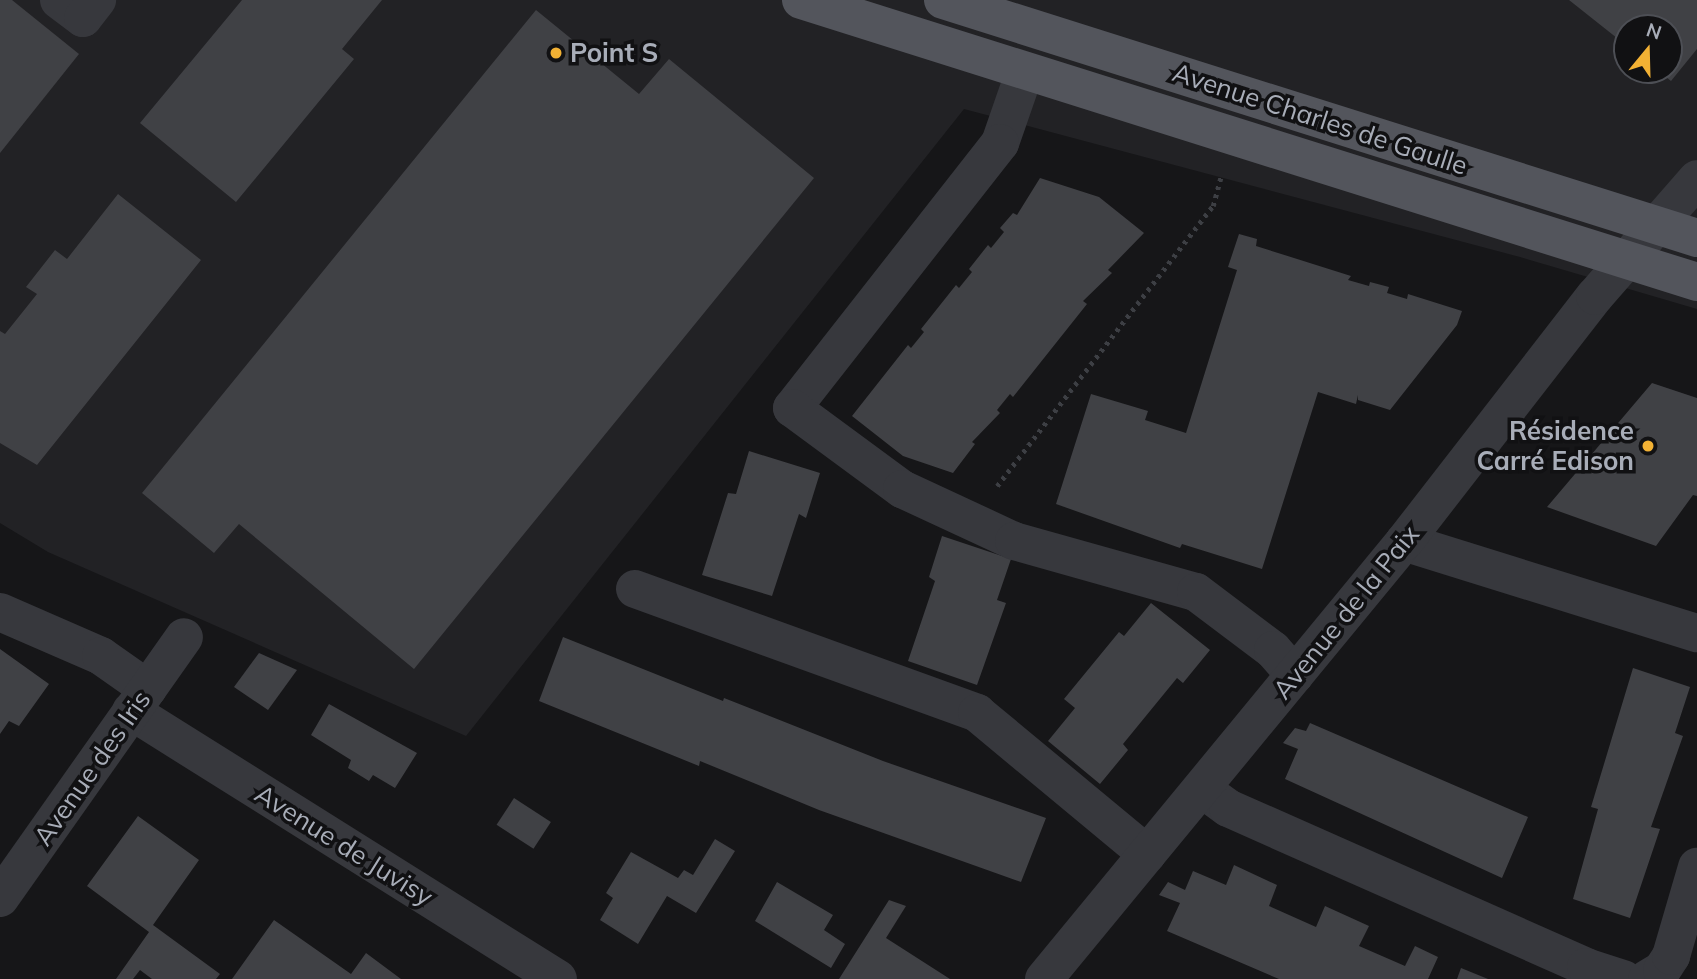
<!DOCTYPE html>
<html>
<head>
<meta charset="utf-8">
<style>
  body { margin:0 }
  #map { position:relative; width:1697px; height:979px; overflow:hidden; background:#161618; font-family:Mulish,sans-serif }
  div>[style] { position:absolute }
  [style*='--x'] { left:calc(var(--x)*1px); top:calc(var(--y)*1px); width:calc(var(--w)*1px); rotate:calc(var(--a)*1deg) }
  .built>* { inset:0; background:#222225 }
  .building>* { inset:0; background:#404145; transform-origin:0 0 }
  .path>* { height:4.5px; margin-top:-2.25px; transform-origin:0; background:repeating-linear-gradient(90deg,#3d3f44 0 3.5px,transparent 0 8.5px) }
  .minor>* { height:38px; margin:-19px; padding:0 19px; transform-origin:19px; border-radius:19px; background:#37383d }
  .major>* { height:38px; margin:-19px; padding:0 19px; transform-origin:19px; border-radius:19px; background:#53555c }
  .dots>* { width:19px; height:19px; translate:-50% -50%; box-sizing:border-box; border:4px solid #111113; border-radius:50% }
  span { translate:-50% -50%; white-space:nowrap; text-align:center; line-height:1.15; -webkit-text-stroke:7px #111113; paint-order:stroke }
  .poi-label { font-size:26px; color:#a8adb8; font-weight:700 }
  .left { translate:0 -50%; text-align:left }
  .right { translate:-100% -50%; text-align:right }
  .street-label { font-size:26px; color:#a8adb8 }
  .north { position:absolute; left:1613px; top:14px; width:70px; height:70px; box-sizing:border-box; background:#111113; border:2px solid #4d4f55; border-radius:50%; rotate:19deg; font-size:19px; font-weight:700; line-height:28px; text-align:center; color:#a8adb8 }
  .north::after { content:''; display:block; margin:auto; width:24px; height:32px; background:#f2b134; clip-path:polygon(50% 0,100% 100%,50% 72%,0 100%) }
</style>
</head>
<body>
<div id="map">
  <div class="built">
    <div style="clip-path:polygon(evenodd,0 0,1697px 0,1697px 309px,1520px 257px,964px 109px,466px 736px,48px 552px,0 523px,0 0,1627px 28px,1669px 28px,1669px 70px,1627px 70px,1627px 28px)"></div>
  </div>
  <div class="building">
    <div style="clip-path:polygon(0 0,12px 0,79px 54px,0 153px)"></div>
    <div style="clip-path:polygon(242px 0,382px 0,342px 49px,354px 59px,236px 202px,140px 123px)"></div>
    <div style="clip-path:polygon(1569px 0,1697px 0,1697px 49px,1671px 81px,1657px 70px,1669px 70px,1669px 28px,1627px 28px,1627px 46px)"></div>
    <div style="clip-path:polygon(536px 10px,639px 94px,669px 59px,814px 178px,414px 669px,239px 524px,214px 553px,142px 493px)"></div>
    <div style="clip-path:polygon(1040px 178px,1099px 197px,1144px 233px,1108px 270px,1112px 273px,1083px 301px,1087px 304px,1013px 397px,1010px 394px,997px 410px,1000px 413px,972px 442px,975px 444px,953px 473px,903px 456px,852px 416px,908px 345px,911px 348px,924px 332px,921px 329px,956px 285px,959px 288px,972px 272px,969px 269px,988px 245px,991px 248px,1004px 232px,1000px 228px,1013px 213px,1017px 215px)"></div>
    <div style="clip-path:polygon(118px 194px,201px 260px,37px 465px,0 443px,0 331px,5px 334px,37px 294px,26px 287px,55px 250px,67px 259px)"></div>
    <div style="clip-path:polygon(1239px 234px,1257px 239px,1256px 246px,1351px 276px,1348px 280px,1369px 286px,1370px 282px,1389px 287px,1387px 293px,1407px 299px,1408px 294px,1462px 311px,1457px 325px,1390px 410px,1358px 400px,1358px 395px,1356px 404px,1318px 392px,1262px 569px,1182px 544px,1180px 548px,1056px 504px,1091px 394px,1148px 411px,1145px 420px,1186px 433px,1237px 270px,1228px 267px)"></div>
    <div style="clip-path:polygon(1652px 383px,1697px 398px,1697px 496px,1693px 495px,1656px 546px,1547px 507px)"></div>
    <div style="clip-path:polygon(749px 451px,820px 473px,806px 518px,799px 514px,772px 596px,702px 575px,728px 493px,736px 494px)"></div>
    <div style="clip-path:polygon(942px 536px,1011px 559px,997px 600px,1006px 603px,977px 685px,908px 661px,935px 581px,929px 577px)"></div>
    <div style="clip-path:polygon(1151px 603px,1210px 650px,1183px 683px,1177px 678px,1123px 744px,1128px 750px,1100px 784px,1048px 741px,1075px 708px,1064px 699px,1119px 632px,1124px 636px)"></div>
    <div style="clip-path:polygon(563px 637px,723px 701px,724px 698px,883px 761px,1046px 818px,1021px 882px,819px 810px,700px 761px,699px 766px,539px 701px)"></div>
    <div style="clip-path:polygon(0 649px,49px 684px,19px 726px,9px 721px,0 734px)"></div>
    <div style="clip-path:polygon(259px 653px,297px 670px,268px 710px,234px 687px)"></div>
    <div style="clip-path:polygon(1633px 668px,1690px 687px,1675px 733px,1683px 736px,1651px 827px,1660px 829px,1630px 918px,1573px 899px,1598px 809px,1591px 807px)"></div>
    <div style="clip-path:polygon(329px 704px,417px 753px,395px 788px,373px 775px,369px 781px,348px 768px,351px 760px,311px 735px)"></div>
    <div style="clip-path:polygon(1310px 723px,1528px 817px,1502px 878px,1285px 779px,1298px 749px,1283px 743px,1295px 728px,1306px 731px)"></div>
    <div style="left:514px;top:798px;width:44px;height:32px;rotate:33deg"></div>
    <div style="clip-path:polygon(138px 816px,199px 860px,153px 925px,220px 974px,216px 979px,152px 979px,140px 970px,133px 979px,116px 979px,149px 932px,87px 886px)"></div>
    <div style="clip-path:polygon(715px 839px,735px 851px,696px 913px,667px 896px,638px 944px,600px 920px,613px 898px,606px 893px,631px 852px,678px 878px,684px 870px,693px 875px)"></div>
    <div style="clip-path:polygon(1234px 865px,1277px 885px,1269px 906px,1316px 927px,1325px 906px,1369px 926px,1359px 946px,1405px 966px,1415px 946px,1438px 957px,1428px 979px,1279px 979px,1167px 931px,1180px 903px,1159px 895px,1168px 882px,1185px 890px,1193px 871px,1226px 885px)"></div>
    <div style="clip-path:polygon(777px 882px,833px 915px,824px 930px,845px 944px,831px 968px,755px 921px)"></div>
    <div style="clip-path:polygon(889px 900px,906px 906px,886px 938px,950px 979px,839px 979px)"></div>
    <div style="clip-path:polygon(274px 920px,351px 974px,366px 953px,401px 979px,232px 979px)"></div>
    <div style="clip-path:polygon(1461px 968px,1488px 979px,1457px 979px)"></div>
  </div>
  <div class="path">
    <div style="--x:997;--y:486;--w:354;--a:-52.4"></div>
    <div style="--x:1213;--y:206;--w:30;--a:-75"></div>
  </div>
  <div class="minor">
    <div style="--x:59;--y:0;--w:30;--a:37"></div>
    <div style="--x:83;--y:18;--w:23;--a:-52"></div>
    <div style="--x:1025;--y:71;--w:76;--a:109.1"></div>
    <div style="--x:1000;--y:143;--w:337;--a:128.1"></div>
    <div style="--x:792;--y:408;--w:137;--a:36.4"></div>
    <div style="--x:902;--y:489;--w:123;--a:24.9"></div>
    <div style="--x:1014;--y:541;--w:189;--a:15.7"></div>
    <div style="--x:1196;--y:592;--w:96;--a:37"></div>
    <div style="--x:1273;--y:650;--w:33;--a:49"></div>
    <div style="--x:1404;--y:542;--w:307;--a:17.3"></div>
    <div style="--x:635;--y:589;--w:364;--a:19.9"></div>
    <div style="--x:977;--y:713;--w:221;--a:39.7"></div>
    <div style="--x:0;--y:612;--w:110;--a:23.5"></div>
    <div style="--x:101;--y:656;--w:57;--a:35.1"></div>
    <div style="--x:131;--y:711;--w:504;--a:32.11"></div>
    <div style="--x:1202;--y:789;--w:32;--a:36"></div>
    <div style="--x:1228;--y:808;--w:392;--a:23.9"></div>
    <div style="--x:1586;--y:967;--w:40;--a:18"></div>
    <div style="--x:0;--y:898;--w:319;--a:-54.8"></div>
    <div style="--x:1044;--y:979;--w:566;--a:-50.52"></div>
    <div style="--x:1404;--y:542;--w:311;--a:-52.2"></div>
    <div style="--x:1595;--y:296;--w:155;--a:-48.9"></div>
    <div style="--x:1647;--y:979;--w:17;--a:-31"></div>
    <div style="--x:1662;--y:970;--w:17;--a:-57"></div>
    <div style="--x:1671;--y:956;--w:93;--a:-73.7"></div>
  </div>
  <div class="major">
    <div style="--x:801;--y:0;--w:939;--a:17.47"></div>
    <div style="--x:943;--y:0;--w:791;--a:17.52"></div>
  </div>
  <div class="dots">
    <div style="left:556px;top:53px;background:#f2b134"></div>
    <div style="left:1648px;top:446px;background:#f2b134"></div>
  </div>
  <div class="poi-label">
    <span class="left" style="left:570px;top:53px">Point S</span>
    <span class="right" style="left:1634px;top:446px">Résidence<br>Carré Edison</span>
  </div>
  <div class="street-label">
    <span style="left:1320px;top:119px;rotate:18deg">Avenue Charles de Gaulle</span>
    <span style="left:1346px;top:612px;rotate:-51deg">Avenue de la Paix</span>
    <span style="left:92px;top:768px;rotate:-55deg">Avenue des Iris</span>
    <span style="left:344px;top:845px;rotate:32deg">Avenue de Juvisy</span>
  </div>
  <div class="north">N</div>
</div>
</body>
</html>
